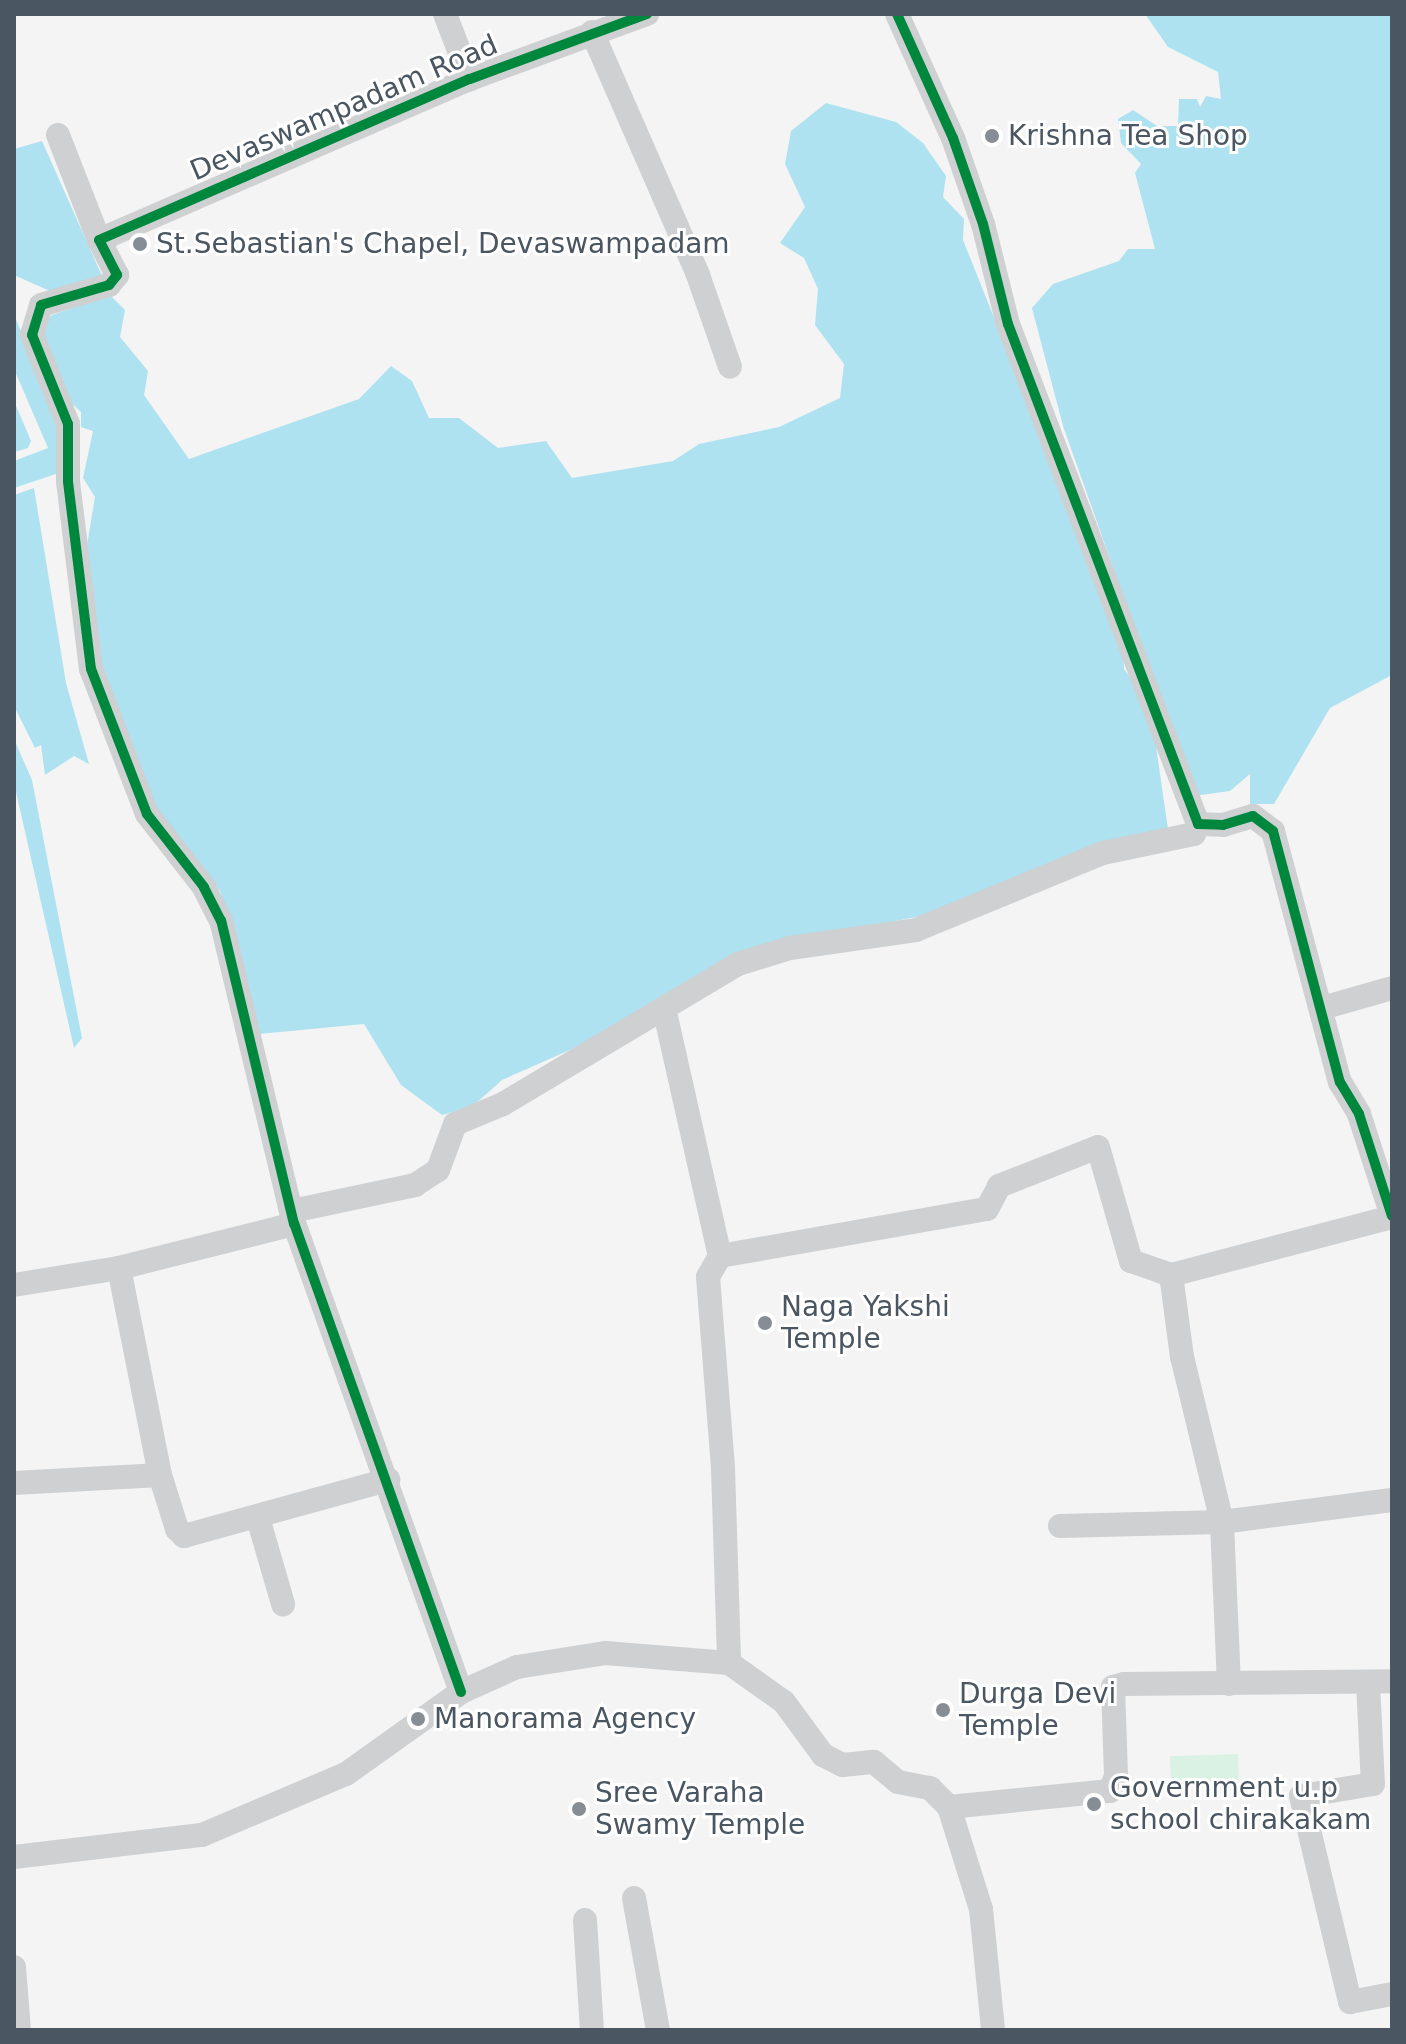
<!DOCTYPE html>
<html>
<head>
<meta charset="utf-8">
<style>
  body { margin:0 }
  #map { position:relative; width:1406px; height:2044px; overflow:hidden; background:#f4f4f4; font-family:"DejaVu Sans",sans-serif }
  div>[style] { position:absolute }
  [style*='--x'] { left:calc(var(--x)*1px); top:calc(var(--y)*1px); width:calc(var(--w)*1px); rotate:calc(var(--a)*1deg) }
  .green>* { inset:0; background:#d9f2e3; transform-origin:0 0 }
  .water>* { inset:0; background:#aee2f0 }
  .minor>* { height:24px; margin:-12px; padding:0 12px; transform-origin:12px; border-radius:12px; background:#ced0d2 }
  .cycleway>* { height:10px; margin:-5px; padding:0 5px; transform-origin:5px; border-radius:5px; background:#00873e }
  .dots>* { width:22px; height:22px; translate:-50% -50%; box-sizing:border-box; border:4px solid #fff; border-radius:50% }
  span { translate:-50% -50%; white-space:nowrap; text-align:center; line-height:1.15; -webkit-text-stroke:6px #fff; paint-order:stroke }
  .street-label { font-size:28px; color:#4a5661 }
  .poi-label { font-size:28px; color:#4a5661 }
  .left { translate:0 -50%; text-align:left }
  .frame { position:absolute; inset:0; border:16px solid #4a5661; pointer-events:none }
</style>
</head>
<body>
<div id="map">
  <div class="green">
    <div style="left:1238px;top:1754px;width:26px;height:68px;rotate:88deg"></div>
  </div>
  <div class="water">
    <div style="clip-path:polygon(1145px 14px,1392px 14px,1392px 675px,1330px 708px,1274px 804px,1250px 804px,1250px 774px,1230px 791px,1194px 796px,1063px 426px,1032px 308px,1053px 284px,1119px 261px,1128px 249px,1155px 249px,1135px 173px,1141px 164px,1121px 143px,1118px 119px,1133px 110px,1157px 126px,1178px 126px,1179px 99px,1197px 99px,1200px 107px,1206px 96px,1221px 99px,1218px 72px,1168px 47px)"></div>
    <div style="clip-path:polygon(826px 103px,896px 122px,923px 143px,946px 176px,943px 197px,964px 219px,963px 240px,1123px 640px,1124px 669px,1150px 705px,1168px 829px,959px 908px,833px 934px,502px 1080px,473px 1106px,442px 1115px,401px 1085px,364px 1024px,259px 1034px,220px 891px,146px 802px,92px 663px,85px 557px,95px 497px,83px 478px,93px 431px,81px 427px,81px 412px,58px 390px,42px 327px,52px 315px,110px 295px,125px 310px,120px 337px,148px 371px,144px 395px,189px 459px,359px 399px,391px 366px,412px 381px,429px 418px,459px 418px,498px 448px,546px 441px,572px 478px,673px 461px,699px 444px,779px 427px,840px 398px,844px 364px,815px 325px,818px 289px,804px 258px,780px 243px,805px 207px,785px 164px,791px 131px)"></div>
    <div style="clip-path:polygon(42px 141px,102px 276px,61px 296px,14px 275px,14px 149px)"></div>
    <div style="clip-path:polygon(14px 315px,63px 427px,62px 472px,14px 488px,14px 461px,48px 448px,14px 369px)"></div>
    <div style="clip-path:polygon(14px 401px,31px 441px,28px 448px,14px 452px)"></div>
    <div style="clip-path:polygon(34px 488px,66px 683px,89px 764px,74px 756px,45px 775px,41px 745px,35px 748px,14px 706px,14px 495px)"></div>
    <div style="clip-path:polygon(14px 739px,32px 780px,82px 1038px,74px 1048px,14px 783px)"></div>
  </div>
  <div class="minor">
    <div style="--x:445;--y:14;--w:70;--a:69"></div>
    <div style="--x:897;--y:14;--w:136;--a:65.7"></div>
    <div style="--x:953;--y:138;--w:91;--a:70.8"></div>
    <div style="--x:983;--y:224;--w:103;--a:76"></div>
    <div style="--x:1008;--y:324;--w:535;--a:69.19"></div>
    <div style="--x:1198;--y:824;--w:25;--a:2"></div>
    <div style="--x:1223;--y:825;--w:31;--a:-17"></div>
    <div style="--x:1253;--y:816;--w:25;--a:37"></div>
    <div style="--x:1273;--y:831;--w:260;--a:75.1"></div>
    <div style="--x:1340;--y:1082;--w:37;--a:59"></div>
    <div style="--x:1359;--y:1114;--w:107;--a:72.1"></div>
    <div style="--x:592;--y:32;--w:265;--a:66.4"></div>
    <div style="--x:698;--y:275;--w:97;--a:70.8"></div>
    <div style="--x:58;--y:135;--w:113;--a:68.7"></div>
    <div style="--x:664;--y:1008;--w:254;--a:77.3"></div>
    <div style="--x:720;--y:1256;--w:271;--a:-10"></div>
    <div style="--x:987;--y:1209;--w:26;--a:-62"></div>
    <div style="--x:999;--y:1186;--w:106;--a:-21.5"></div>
    <div style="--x:1098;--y:1147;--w:119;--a:73.9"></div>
    <div style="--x:1131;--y:1261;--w:42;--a:19.3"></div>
    <div style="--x:1322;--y:1008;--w:73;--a:-15.9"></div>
    <div style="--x:292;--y:1211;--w:126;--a:-11.9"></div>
    <div style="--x:415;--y:1185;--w:27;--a:-33"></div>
    <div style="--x:438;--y:1170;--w:49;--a:-69.7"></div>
    <div style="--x:455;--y:1124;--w:52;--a:-22.6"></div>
    <div style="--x:503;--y:1104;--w:274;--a:-30.8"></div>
    <div style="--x:738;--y:964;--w:54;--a:-17.1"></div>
    <div style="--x:790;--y:948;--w:127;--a:-8.1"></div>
    <div style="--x:916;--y:930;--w:202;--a:-22.4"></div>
    <div style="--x:1103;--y:853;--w:93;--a:-11.8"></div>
    <div style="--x:1194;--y:834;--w:11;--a:-68"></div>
    <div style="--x:720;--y:1256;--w:24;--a:120"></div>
    <div style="--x:708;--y:1277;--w:192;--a:85.5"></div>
    <div style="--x:723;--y:1468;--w:195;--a:88.2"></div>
    <div style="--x:119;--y:1268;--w:211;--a:78.8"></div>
    <div style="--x:160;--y:1475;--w:57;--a:72.5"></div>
    <div style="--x:177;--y:1529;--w:10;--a:45"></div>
    <div style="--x:184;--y:1536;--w:212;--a:-15.4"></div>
    <div style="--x:14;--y:1285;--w:106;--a:-9.2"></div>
    <div style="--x:119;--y:1268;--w:180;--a:-14.1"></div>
    <div style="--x:14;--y:1483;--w:146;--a:-3.1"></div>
    <div style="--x:258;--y:1518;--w:90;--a:73.8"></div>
    <div style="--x:1060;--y:1526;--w:162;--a:-1.4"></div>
    <div style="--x:1222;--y:1522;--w:171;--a:-7.4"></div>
    <div style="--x:1368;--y:1683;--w:101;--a:87.2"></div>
    <div style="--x:1373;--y:1784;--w:73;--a:170.5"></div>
    <div style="--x:1301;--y:1796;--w:212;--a:76.6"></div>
    <div style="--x:1350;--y:2002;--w:43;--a:-10.8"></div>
    <div style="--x:1229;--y:1684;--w:162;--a:-92.5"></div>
    <div style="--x:1222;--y:1522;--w:170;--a:-103.6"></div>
    <div style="--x:1182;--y:1357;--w:83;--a:-97.6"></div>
    <div style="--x:1171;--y:1275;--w:228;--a:-14.7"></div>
    <div style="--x:461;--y:1692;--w:497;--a:-109.6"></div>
    <div style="--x:294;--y:1224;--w:312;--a:-103.5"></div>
    <div style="--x:221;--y:921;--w:38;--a:-117"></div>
    <div style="--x:204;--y:887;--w:93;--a:-128"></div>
    <div style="--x:147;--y:814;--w:155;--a:-111.1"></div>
    <div style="--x:91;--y:669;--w:189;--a:-97"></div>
    <div style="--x:68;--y:481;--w:57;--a:-90"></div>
    <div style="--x:68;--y:424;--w:96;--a:-112"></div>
    <div style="--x:32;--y:335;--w:31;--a:-73"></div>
    <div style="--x:41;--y:305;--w:71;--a:-16.4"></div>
    <div style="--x:109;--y:285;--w:13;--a:-51"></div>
    <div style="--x:117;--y:275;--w:39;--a:-117"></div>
    <div style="--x:99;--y:240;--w:404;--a:-23.5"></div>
    <div style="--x:470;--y:79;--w:189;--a:-20.2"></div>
    <div style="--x:949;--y:1807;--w:162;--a:-5.7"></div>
    <div style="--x:1110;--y:1791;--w:16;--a:-68"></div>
    <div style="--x:1116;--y:1776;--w:89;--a:-91.9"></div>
    <div style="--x:1113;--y:1687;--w:11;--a:-15"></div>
    <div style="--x:1124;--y:1684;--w:268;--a:-0.6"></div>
    <div style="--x:14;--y:1857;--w:189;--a:-6.7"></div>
    <div style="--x:202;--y:1835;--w:156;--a:-23"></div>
    <div style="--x:346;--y:1774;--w:141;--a:-35.5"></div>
    <div style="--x:461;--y:1692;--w:61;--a:-24.1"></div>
    <div style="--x:517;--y:1667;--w:89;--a:-9"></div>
    <div style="--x:605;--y:1653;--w:124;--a:4.6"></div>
    <div style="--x:729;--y:1663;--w:67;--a:35.3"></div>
    <div style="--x:784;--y:1702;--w:66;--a:53.7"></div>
    <div style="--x:823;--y:1755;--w:22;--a:27"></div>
    <div style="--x:843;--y:1765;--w:31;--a:-6"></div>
    <div style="--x:874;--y:1762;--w:31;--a:40"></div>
    <div style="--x:898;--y:1782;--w:33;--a:11"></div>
    <div style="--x:930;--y:1788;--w:27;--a:45"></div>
    <div style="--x:949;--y:1807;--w:107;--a:72.6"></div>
    <div style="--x:981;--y:1909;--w:122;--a:84.3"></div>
    <div style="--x:634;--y:1898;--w:134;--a:79.7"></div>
    <div style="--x:585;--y:1920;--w:110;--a:86.4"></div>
    <div style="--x:14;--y:1967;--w:63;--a:85.5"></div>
  </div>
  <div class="cycleway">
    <div style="--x:897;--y:14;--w:136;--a:65.7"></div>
    <div style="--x:953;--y:138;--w:91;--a:70.8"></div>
    <div style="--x:983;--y:224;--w:103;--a:76"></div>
    <div style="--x:1008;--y:324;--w:535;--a:69.19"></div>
    <div style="--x:1198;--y:824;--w:25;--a:2"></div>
    <div style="--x:1223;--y:825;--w:31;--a:-17"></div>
    <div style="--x:1253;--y:816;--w:25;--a:37"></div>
    <div style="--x:1273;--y:831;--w:260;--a:75.1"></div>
    <div style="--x:1340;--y:1082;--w:37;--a:59"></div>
    <div style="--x:1359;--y:1114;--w:107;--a:72.1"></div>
    <div style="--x:461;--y:1692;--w:497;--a:-109.6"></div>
    <div style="--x:294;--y:1224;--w:312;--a:-103.5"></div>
    <div style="--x:221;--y:921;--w:38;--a:-117"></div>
    <div style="--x:204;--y:887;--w:93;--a:-128"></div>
    <div style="--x:147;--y:814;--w:155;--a:-111.1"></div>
    <div style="--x:91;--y:669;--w:189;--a:-97"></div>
    <div style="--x:68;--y:481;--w:57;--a:-90"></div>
    <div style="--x:68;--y:424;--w:96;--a:-112"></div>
    <div style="--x:32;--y:335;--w:31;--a:-73"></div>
    <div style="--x:41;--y:305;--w:71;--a:-16.4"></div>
    <div style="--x:109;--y:285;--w:13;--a:-51"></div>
    <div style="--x:117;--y:275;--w:39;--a:-117"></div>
    <div style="--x:99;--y:240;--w:404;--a:-23.5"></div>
    <div style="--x:470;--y:79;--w:189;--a:-20.2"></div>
  </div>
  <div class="dots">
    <div style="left:992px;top:136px;background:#868d94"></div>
    <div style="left:140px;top:244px;background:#868d94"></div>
    <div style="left:765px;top:1323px;background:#868d94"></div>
    <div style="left:943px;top:1710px;background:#868d94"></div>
    <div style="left:418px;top:1719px;background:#868d94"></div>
    <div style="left:1094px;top:1804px;background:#868d94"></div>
    <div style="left:579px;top:1809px;background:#868d94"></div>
  </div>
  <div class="street-label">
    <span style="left:344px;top:108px;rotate:-23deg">Devaswampadam Road</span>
  </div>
  <div class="poi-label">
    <span class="left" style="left:1008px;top:136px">Krishna Tea Shop</span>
    <span class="left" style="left:156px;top:244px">St.Sebastian's Chapel, Devaswampadam</span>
    <span class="left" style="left:781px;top:1323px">Naga Yakshi<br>Temple</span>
    <span class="left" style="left:959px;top:1710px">Durga Devi<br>Temple</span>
    <span class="left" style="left:434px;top:1719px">Manorama Agency</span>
    <span class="left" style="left:1110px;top:1804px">Government u.p<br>school chirakakam</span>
    <span class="left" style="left:595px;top:1809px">Sree Varaha<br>Swamy Temple</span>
  </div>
  <div class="frame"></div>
</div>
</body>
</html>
